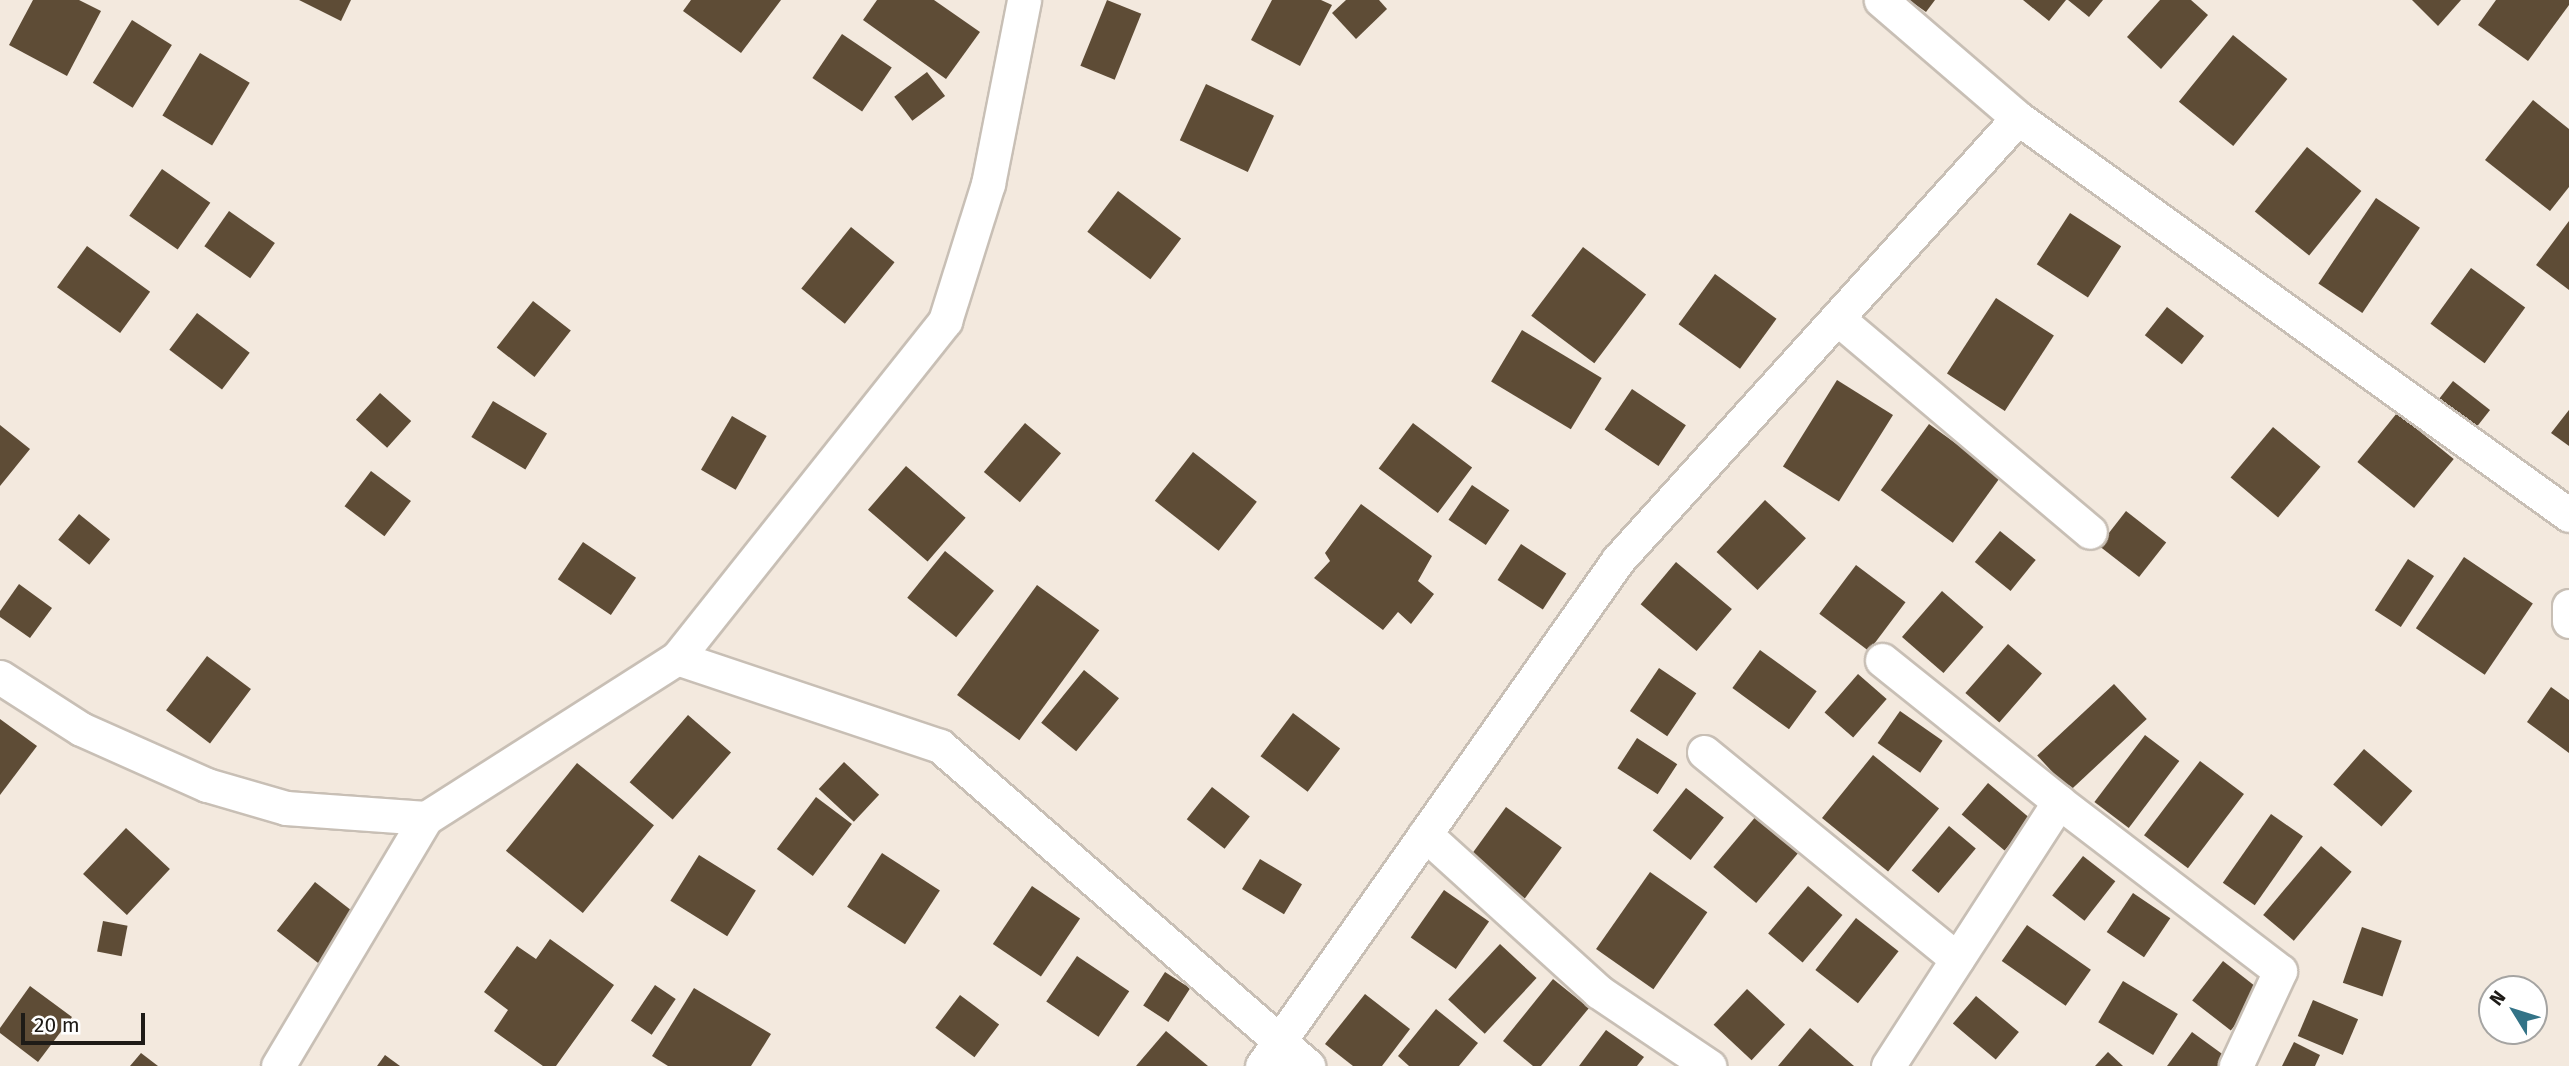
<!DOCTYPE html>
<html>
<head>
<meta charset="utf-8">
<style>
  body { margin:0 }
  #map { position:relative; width:2569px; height:1066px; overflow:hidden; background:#f3e9de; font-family:"Fira Sans",sans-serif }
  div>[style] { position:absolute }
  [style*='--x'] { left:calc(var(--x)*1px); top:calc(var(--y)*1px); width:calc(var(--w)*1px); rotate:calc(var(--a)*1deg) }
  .building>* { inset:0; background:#5e4c36; transform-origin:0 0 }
  .roads { filter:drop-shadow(2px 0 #c8bfb5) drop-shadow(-2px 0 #c8bfb5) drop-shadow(0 2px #c8bfb5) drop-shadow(0 -2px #c8bfb5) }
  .street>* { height:33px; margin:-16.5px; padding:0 16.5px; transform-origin:16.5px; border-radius:16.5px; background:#fff }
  span { translate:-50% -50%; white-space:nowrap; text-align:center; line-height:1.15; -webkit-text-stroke:7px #fff; paint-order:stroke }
  .north { position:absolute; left:2478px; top:975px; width:70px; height:70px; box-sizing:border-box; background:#fff; border:2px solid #a5a4a2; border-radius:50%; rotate:308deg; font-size:19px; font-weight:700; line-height:28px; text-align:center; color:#1e1b17 }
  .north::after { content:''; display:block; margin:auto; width:24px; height:32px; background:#337387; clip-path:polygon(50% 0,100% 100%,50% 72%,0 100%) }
  .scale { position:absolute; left:21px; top:1013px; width:124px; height:32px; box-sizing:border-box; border:4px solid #1e1b17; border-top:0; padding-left:9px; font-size:21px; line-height:24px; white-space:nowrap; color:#1e1b17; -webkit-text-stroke:5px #fff; paint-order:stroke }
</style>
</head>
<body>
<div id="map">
  <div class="building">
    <div style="clip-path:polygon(33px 0,79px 0,101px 11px,67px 76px,9px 45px)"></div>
    <div style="clip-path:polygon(299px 0,351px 0,341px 21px)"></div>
    <div style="clip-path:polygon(691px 0,781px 0,741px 53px,683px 11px)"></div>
    <div style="clip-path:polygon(877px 0,934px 0,980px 32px,946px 79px,863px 20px)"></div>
    <div style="left:1107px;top:0;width:37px;height:71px;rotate:22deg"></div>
    <div style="clip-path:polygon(1272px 0,1321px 0,1332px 5px,1300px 66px,1251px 40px)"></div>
    <div style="clip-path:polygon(1346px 0,1379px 0,1387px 9px,1356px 39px,1332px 13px)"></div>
    <div style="clip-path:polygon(1909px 0,1935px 0,1926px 12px)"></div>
    <div style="clip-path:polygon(2023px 0,2066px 0,2049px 21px)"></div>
    <div style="clip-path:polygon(2068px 0,2103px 0,2089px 17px)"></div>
    <div style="clip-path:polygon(2160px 0,2191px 0,2208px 15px,2161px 69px,2127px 37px)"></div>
    <div style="clip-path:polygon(2412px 0,2461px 0,2438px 26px)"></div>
    <div style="clip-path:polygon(2496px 0,2569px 0,2569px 5px,2528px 61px,2478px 25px)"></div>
    <div style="left:132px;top:20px;width:47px;height:74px;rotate:32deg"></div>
    <div style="left:842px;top:34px;width:60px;height:53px;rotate:34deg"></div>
    <div style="left:2233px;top:35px;width:70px;height:86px;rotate:39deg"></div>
    <div style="left:200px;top:53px;width:58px;height:73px;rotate:31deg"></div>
    <div style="left:927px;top:72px;width:30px;height:41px;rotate:53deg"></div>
    <div style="left:1206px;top:84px;width:75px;height:62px;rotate:25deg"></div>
    <div style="clip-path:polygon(2533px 100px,2569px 129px,2569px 187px,2550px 211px,2485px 160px)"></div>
    <div style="left:2307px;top:147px;width:70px;height:83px;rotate:39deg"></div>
    <div style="left:162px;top:169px;width:59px;height:57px;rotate:35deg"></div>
    <div style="left:1118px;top:191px;width:79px;height:51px;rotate:37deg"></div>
    <div style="left:2376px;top:198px;width:53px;height:103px;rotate:34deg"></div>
    <div style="left:229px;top:211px;width:56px;height:43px;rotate:35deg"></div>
    <div style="left:2070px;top:213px;width:61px;height:61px;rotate:33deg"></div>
    <div style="clip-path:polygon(2569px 221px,2569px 290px,2536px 265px)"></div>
    <div style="left:851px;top:227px;width:56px;height:79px;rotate:39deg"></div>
    <div style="left:87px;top:246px;width:78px;height:51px;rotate:36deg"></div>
    <div style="left:1583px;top:247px;width:79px;height:86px;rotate:37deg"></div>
    <div style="left:2471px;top:268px;width:67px;height:69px;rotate:36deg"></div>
    <div style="left:1715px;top:274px;width:76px;height:62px;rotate:36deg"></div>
    <div style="left:1996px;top:298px;width:69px;height:90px;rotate:33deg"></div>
    <div style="left:533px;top:301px;width:48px;height:59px;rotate:38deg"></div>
    <div style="left:2167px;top:307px;width:47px;height:36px;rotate:38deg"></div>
    <div style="left:197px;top:313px;width:66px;height:46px;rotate:37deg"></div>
    <div style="left:1522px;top:330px;width:93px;height:60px;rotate:31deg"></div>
    <div style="left:1837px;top:380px;width:66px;height:102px;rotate:32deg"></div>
    <div style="left:2453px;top:381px;width:47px;height:24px;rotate:38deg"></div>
    <div style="left:1632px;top:389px;width:65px;height:49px;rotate:34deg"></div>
    <div style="left:380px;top:393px;width:42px;height:36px;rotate:42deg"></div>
    <div style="left:493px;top:401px;width:63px;height:42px;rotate:31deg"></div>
    <div style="clip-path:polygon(2569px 410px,2569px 446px,2551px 433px)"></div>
    <div style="left:2397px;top:413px;width:73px;height:63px;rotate:39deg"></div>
    <div style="left:732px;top:416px;width:40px;height:62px;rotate:30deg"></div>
    <div style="left:1025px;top:423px;width:47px;height:64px;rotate:40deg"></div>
    <div style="left:1413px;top:423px;width:74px;height:57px;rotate:37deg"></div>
    <div style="left:1929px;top:424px;width:89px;height:82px;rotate:36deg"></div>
    <div style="clip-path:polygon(0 425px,30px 449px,0 486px)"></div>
    <div style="left:2273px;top:427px;width:62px;height:66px;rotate:40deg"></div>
    <div style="left:1193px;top:452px;width:81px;height:62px;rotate:38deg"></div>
    <div style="left:906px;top:466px;width:79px;height:58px;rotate:41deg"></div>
    <div style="left:371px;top:471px;width:50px;height:44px;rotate:37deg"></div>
    <div style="left:1472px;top:485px;width:45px;height:42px;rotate:34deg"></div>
    <div style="left:1765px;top:500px;width:56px;height:71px;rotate:43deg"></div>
    <div style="clip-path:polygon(1361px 504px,1432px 556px,1418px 581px,1434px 594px,1411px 624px,1398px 612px,1383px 630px,1314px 578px,1330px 561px,1325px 553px)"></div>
    <div style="left:2126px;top:511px;width:51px;height:44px;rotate:38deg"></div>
    <div style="left:79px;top:514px;width:40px;height:33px;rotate:39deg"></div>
    <div style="left:2000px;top:531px;width:46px;height:40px;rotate:39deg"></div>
    <div style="left:583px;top:542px;width:64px;height:45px;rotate:34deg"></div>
    <div style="left:1521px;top:544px;width:54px;height:43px;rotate:33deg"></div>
    <div style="left:945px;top:551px;width:63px;height:60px;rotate:39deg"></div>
    <div style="left:2464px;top:557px;width:83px;height:86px;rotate:34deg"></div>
    <div style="left:2408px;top:559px;width:31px;height:61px;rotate:33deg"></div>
    <div style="left:1676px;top:562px;width:73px;height:55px;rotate:40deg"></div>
    <div style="left:1856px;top:565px;width:62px;height:61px;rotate:37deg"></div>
    <div style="clip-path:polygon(19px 584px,52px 608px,30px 638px,0 617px,0 611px)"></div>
    <div style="left:1037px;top:585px;width:77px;height:136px;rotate:36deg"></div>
    <div style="left:1942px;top:591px;width:55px;height:61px;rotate:41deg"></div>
    <div style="left:2008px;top:644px;width:45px;height:65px;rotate:41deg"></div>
    <div style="left:1760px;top:650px;width:70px;height:47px;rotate:36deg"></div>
    <div style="left:207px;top:656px;width:55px;height:68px;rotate:37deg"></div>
    <div style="left:1659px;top:668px;width:45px;height:52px;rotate:34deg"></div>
    <div style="left:1084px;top:670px;width:45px;height:68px;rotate:39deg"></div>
    <div style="left:1858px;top:674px;width:38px;height:51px;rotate:41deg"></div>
    <div style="left:2114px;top:684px;width:48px;height:105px;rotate:47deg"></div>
    <div style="clip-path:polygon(2551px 687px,2569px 700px,2569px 753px,2527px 722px)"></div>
    <div style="left:1900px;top:711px;width:52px;height:39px;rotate:35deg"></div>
    <div style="left:1293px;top:713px;width:59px;height:54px;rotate:37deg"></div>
    <div style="left:688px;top:715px;width:57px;height:89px;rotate:41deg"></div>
    <div style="clip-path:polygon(0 719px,37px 746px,0 795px)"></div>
    <div style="left:2145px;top:735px;width:43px;height:84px;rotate:37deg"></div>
    <div style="left:1637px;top:738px;width:48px;height:36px;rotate:33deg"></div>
    <div style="left:2364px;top:749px;width:64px;height:47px;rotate:41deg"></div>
    <div style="left:1873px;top:755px;width:85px;height:81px;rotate:39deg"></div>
    <div style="left:2200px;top:761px;width:55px;height:93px;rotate:37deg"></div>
    <div style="left:844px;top:762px;width:48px;height:37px;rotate:43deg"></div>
    <div style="left:577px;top:763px;width:99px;height:113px;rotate:39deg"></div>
    <div style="left:1988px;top:783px;width:56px;height:41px;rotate:40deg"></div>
    <div style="left:1212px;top:787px;width:48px;height:41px;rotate:38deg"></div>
    <div style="left:1686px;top:788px;width:48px;height:54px;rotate:38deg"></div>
    <div style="left:816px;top:797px;width:45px;height:65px;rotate:37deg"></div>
    <div style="left:1506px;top:807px;width:69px;height:63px;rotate:36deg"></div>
    <div style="left:2271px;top:814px;width:39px;height:84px;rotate:35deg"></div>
    <div style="left:1757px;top:815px;width:56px;height:68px;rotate:40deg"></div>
    <div style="left:1949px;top:826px;width:35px;height:58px;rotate:40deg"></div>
    <div style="left:126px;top:828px;width:60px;height:63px;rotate:43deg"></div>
    <div style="left:2321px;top:846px;width:40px;height:90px;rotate:40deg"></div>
    <div style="left:882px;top:853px;width:69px;height:64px;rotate:33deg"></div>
    <div style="left:699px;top:855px;width:67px;height:54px;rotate:32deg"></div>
    <div style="left:2083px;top:856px;width:41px;height:50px;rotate:38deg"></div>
    <div style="left:1260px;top:859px;width:49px;height:35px;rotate:31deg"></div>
    <div style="left:1650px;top:872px;width:70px;height:94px;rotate:35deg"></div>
    <div style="left:315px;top:882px;width:54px;height:62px;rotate:38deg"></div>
    <div style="left:1032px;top:886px;width:58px;height:70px;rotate:34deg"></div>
    <div style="left:1808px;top:886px;width:45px;height:62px;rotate:40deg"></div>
    <div style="left:1444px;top:890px;width:55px;height:58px;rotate:35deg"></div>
    <div style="left:2133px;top:893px;width:45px;height:47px;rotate:34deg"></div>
    <div style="left:1856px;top:918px;width:54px;height:66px;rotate:38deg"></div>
    <div style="left:103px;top:921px;width:25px;height:31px;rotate:11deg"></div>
    <div style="left:2027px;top:925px;width:78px;height:44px;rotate:35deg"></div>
    <div style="left:2362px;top:927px;width:42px;height:59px;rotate:19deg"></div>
    <div style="clip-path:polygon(550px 939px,614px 985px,556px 1066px,543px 1066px,494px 1031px,508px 1010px,484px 992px,517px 946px,536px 959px)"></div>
    <div style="left:1500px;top:944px;width:50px;height:76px;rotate:43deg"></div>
    <div style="left:1077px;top:956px;width:63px;height:55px;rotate:34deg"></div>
    <div style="left:2223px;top:961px;width:49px;height:50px;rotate:38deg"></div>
    <div style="left:1165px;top:972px;width:30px;height:40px;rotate:33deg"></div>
    <div style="clip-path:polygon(1553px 979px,1589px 1008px,1541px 1066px,1533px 1066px,1503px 1041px)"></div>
    <div style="left:2123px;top:981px;width:64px;height:48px;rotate:31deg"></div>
    <div style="left:655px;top:985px;width:25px;height:43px;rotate:34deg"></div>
    <div style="clip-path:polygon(30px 986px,72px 1017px,38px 1062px,0 1033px,0 1028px)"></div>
    <div style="clip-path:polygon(694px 988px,771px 1034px,751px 1066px,668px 1066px,652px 1056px)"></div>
    <div style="left:1747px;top:989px;width:52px;height:49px;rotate:43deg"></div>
    <div style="clip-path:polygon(1365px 994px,1410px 1029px,1382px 1066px,1353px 1066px,1325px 1044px)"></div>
    <div style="left:960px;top:995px;width:49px;height:41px;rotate:37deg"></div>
    <div style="left:1976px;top:996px;width:56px;height:36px;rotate:40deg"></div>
    <div style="left:2313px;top:1000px;width:49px;height:39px;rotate:23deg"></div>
    <div style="clip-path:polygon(1436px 1009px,1478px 1043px,1459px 1066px,1409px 1066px,1398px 1056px)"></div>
    <div style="clip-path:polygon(1810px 1028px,1854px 1066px,1778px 1066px)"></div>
    <div style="clip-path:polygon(1606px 1030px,1644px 1057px,1637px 1066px,1579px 1066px)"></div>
    <div style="clip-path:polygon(1166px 1031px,1208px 1066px,1136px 1066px)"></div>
    <div style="clip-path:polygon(2192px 1032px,2225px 1056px,2218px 1066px,2167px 1066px)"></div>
    <div style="clip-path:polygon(2294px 1042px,2320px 1055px,2315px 1066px,2282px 1066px)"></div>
    <div style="clip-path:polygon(2108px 1052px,2123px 1066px,2095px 1066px)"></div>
    <div style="clip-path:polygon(141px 1053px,158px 1066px,130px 1066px)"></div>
    <div style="clip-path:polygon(385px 1055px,400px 1066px,377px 1066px)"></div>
  </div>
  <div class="roads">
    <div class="street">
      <div style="--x:2018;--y:118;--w:679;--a:35.77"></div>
      <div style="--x:1837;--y:318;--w:331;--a:40.2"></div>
      <div style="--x:2569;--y:606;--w:15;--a:90"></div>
      <div style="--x:677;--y:658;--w:431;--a:-51.5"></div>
      <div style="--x:945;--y:321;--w:144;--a:-72.6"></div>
      <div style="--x:988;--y:184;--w:187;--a:-78.9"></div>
      <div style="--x:1882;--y:660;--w:227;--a:38.7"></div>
      <div style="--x:0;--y:677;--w:96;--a:32.7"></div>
      <div style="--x:81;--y:729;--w:138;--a:24"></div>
      <div style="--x:207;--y:785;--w:82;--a:16.2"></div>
      <div style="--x:286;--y:808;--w:140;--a:4.1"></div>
      <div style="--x:426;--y:818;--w:298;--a:-32.5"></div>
      <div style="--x:677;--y:658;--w:277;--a:18.5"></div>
      <div style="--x:940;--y:746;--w:488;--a:41"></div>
      <div style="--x:1704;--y:752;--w:327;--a:39.3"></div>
      <div style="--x:1425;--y:834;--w:235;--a:42.2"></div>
      <div style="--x:1599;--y:992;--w:133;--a:33.9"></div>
      <div style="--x:278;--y:1066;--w:289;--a:-59.2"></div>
      <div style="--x:1262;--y:1066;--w:619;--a:-54.87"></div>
      <div style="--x:1618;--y:560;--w:596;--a:-47.86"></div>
      <div style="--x:2018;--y:118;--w:181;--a:-139.3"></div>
      <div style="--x:1888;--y:1066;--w:315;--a:-57.1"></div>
      <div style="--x:2059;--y:802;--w:278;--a:37.4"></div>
      <div style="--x:2280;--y:971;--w:105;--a:114.9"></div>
    </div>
  </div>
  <div class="north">N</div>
  <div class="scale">20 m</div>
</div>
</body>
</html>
